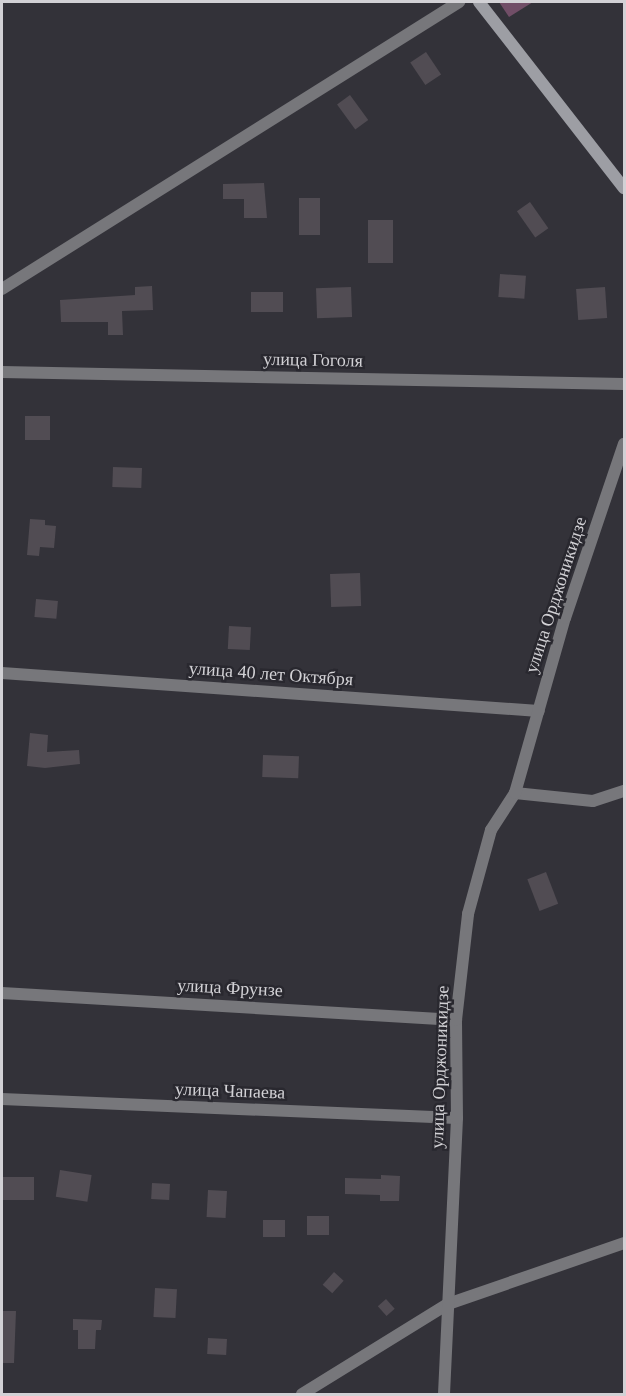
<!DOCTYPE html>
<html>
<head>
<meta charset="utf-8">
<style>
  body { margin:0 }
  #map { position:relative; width:626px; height:1396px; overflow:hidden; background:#333239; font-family:Georgia,serif }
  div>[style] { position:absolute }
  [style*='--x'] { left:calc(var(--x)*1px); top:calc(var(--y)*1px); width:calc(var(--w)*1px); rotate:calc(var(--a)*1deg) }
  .green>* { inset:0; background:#714e67 }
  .building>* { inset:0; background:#514c53; transform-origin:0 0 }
  .minor>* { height:12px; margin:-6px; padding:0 6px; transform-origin:6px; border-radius:6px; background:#77777b }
  .secondary>* { height:12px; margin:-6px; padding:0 6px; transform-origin:6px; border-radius:6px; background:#9d9ea4 }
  span { translate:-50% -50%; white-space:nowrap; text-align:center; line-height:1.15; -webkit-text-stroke:5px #29282f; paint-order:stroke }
  .street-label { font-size:18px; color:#d2d1d5 }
  .frame { position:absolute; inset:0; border:3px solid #d2d1d5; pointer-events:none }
</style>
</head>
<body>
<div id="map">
  <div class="green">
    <div style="clip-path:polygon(499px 2px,533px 2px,509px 17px)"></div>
  </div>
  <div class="building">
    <div style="left:426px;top:52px;width:27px;height:19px;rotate:56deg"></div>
    <div style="left:350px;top:95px;width:31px;height:16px;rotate:54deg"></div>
    <div style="clip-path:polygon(264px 183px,267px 218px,244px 218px,244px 199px,223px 199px,223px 184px)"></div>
    <div style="left:299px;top:198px;width:21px;height:37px"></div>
    <div style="left:530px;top:202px;width:32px;height:16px;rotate:55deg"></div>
    <div style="left:368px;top:220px;width:25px;height:43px"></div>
    <div style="left:500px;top:274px;width:26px;height:23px;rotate:4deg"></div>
    <div style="clip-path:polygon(152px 286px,153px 310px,122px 311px,123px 335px,108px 335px,108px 322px,61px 322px,60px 300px,135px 295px,135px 287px)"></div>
    <div style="left:351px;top:287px;width:30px;height:35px;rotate:88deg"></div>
    <div style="left:605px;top:287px;width:31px;height:29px;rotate:86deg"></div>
    <div style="left:251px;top:292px;width:32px;height:20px"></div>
    <div style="left:25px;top:416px;width:25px;height:24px"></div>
    <div style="left:113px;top:467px;width:29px;height:20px;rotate:2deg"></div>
    <div style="clip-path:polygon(30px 519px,45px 520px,45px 525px,56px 526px,54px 548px,40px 547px,39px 556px,27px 555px)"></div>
    <div style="left:360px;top:573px;width:33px;height:30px;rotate:88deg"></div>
    <div style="left:36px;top:599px;width:22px;height:18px;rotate:5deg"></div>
    <div style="left:229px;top:626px;width:22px;height:23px;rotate:3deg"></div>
    <div style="clip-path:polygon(30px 733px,48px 735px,47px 752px,79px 750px,80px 764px,45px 768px,27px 766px)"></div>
    <div style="left:263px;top:755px;width:36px;height:22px;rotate:2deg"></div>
    <div style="left:546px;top:872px;width:34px;height:20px;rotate:69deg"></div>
    <div style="left:60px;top:1170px;width:32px;height:27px;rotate:9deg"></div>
    <div style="clip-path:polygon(381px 1175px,400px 1176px,399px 1201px,380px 1201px,380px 1195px,345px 1194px,345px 1178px,381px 1179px)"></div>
    <div style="left:2px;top:1177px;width:32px;height:23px"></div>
    <div style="left:152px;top:1183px;width:18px;height:16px;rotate:3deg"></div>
    <div style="left:208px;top:1190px;width:19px;height:27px;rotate:3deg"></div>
    <div style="left:307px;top:1216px;width:22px;height:19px"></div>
    <div style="left:263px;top:1220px;width:22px;height:17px"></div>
    <div style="left:334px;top:1272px;width:13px;height:17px;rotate:42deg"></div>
    <div style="left:155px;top:1288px;width:22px;height:29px;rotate:3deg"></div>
    <div style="left:386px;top:1299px;width:13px;height:11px;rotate:48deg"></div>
    <div style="clip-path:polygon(2px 1311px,16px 1311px,14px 1363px,2px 1363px)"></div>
    <div style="clip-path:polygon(73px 1319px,102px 1320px,101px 1330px,96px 1330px,95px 1349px,78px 1349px,78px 1330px,73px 1330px)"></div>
    <div style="left:208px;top:1338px;width:19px;height:16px;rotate:3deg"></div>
  </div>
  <div class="minor">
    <div style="--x:2;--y:289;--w:540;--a:-32.13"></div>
    <div style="--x:2;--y:372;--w:622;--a:1.11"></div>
    <div style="--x:2;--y:673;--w:538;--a:4.05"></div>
    <div style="--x:515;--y:793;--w:78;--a:5.9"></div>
    <div style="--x:593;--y:801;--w:33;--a:-18"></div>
    <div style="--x:2;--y:993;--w:455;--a:3.4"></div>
    <div style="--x:2;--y:1099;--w:455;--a:2.4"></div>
    <div style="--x:302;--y:1394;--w:172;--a:-31.7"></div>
    <div style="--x:448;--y:1304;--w:186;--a:-19.1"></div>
    <div style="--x:444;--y:1394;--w:276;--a:-87.3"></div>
    <div style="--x:457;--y:1118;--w:98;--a:-90.6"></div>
    <div style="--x:456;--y:1020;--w:107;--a:-83.5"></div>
    <div style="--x:468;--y:914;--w:87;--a:-74.7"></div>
    <div style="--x:491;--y:830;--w:44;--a:-57"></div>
    <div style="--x:515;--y:793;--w:182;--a:-74.1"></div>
    <div style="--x:565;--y:618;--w:184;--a:-71.3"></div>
  </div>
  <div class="secondary">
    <div style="--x:479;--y:2;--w:236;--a:52.1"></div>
  </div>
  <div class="street-label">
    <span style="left:313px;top:360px;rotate:1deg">улица Гоголя</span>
    <span style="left:556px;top:595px;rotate:-72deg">улица Орджоникидзе</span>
    <span style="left:271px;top:674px;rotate:4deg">улица 40 лет Октября</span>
    <span style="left:230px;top:988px;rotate:3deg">улица Фрунзе</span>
    <span style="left:440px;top:1067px;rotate:-88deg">улица Орджоникидзе</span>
    <span style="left:230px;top:1091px;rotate:2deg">улица Чапаева</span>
  </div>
  <div class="frame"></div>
</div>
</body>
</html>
